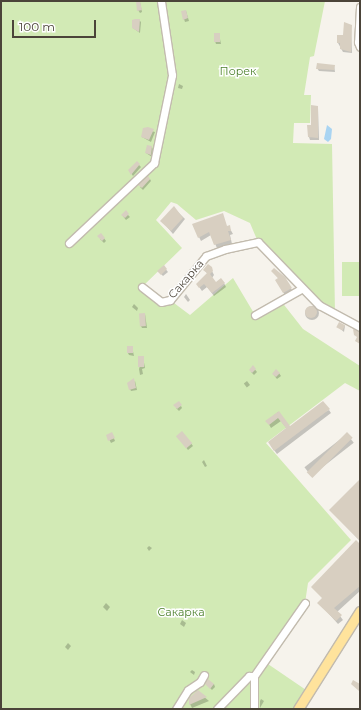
<!DOCTYPE html>
<html>
<head>
<meta charset="utf-8">
<style>
  body { margin:0 }
  #map { position:relative; width:361px; height:710px; overflow:hidden; background:#f6f3ec; font-family:Montserrat,sans-serif }
  div>[style] { position:absolute }
  [style*='--x'] { left:calc(var(--x)*1px); top:calc(var(--y)*1px); width:calc(var(--w)*1px); rotate:calc(var(--a)*1deg) }
  .green>* { inset:0; background:#d2eab5; transform-origin:0 0 }
  .water>* { inset:0; background:#a9d4f2 }
  .shadow>* { inset:0; background:#0003; transform-origin:0 0 }
  .round { border-radius:50% }
  .building>* { inset:0; background:#d8cfc1; transform-origin:0 0 }
  .roads { filter:drop-shadow(1px 0 #c2bbae) drop-shadow(-1px 0 #c2bbae) drop-shadow(0 1px #c2bbae) drop-shadow(0 -1px #c2bbae) }
  .minor>* { height:7px; margin:-3.5px; padding:0 3.5px; transform-origin:3.5px; border-radius:3.5px; background:#fff }
  .major>* { height:9px; margin:-4.5px; padding:0 4.5px; transform-origin:4.5px; border-radius:4.5px; background:#ffe39c }
  span { translate:-50% -50%; white-space:nowrap; text-align:center; line-height:1.15; -webkit-text-stroke:3px #fff; paint-order:stroke }
  .park-label { font-size:11px; color:#4a7f2a }
  .street-label { font-size:11px; color:#4b4439 }
  .frame { position:absolute; inset:0; border:2px solid #4b4439; pointer-events:none }
  .scale { position:absolute; left:12px; top:20px; width:84px; height:18px; box-sizing:border-box; border:2px solid #4b4439; border-top:0; padding-left:5px; font-size:12px; line-height:14px; white-space:nowrap; color:#4b4439; -webkit-text-stroke:3px #fff; paint-order:stroke }
</style>
</head>
<body>
<div id="map">
  <div class="green">
    <div style="clip-path:polygon(1px 1px,325px 1px,314px 56px,310px 57px,304px 95px,311px 95px,310px 123px,294px 123px,293px 143px,332px 144px,335px 312px,319px 305px,258px 242px,250px 223px,224px 211px,196px 220px,177px 204px,171px 202px,156px 220px,182px 248px,142px 287px,161px 302px,170px 300px,190px 315px,233px 278px,255px 315px,281px 301px,303px 329px,360px 366px,360px 391px,345px 383px,266px 443px,351px 540px,308px 583px,305px 603px,265px 662px,309px 692px,298px 709px,1px 709px)"></div>
    <div style="left:342px;top:262px;width:18px;height:34px"></div>
  </div>
  <div class="water">
    <div style="clip-path:polygon(327px 125px,332px 129px,331px 139px,328px 142px,324px 139px)"></div>
  </div>
  <div class="shadow">
    <div style="clip-path:polygon(140px 2px,142px 12px,140px 13px,138px 10px)"></div>
    <div style="clip-path:polygon(186px 11px,189px 21px,185px 22px,184px 19px)"></div>
    <div style="clip-path:polygon(139px 20px,141px 22px,140px 33px,133px 28px)"></div>
    <div style="clip-path:polygon(351px 26px,352px 53px,343px 52px,338px 43px)"></div>
    <div style="clip-path:polygon(219px 34px,221px 44px,216px 44px,215px 41px)"></div>
    <div style="clip-path:polygon(334px 65px,335px 72px,319px 71px,317px 68px)"></div>
    <div style="clip-path:polygon(179px 84px,183px 86px,182px 89px,178px 88px)"></div>
    <div style="clip-path:polygon(318px 107px,319px 140px,310px 140px,309px 137px)"></div>
    <div style="clip-path:polygon(144px 129px,155px 132px,151px 142px,142px 137px)"></div>
    <div style="clip-path:polygon(152px 147px,153px 150px,152px 157px,146px 153px)"></div>
    <div style="clip-path:polygon(137px 163px,141px 167px,133px 176px,131px 173px)"></div>
    <div style="clip-path:polygon(150px 179px,151px 181px,143px 190px,140px 187px)"></div>
    <div style="clip-path:polygon(174px 208px,185px 219px,173px 234px,162px 221px)"></div>
    <div style="clip-path:polygon(122px 215px,128px 215px,130px 217px,126px 220px)"></div>
    <div style="clip-path:polygon(193px 225px,229px 227px,233px 234px,230px 235px,232px 244px,217px 248px,211px 235px,201px 241px)"></div>
    <div style="clip-path:polygon(101px 234px,106px 241px,104px 243px,100px 239px)"></div>
    <div style="clip-path:polygon(164px 267px,168px 272px,163px 276px,160px 273px)"></div>
    <div style="clip-path:polygon(204px 270px,212px 271px,214px 275px,212px 278px,216px 283px,224px 283px,226px 287px,214px 296px,207px 287px,202px 291px,197px 284px,208px 274px)"></div>
    <div style="clip-path:polygon(272px 271px,285px 278px,293px 292px,286px 297px,276px 280px,279px 279px)"></div>
    <div style="clip-path:polygon(186px 294px,190px 300px,188px 302px,184px 297px)"></div>
    <div style="clip-path:polygon(134px 304px,138px 308px,137px 311px,132px 307px)"></div>
    <div class="round" style="left:305px;top:306px;width:14px;height:14px"></div>
    <div style="clip-path:polygon(145px 314px,147px 328px,142px 328px,141px 326px)"></div>
    <div style="clip-path:polygon(345px 326px,344px 332px,338px 327px)"></div>
    <div style="clip-path:polygon(132px 347px,134px 356px,129px 355px,128px 353px)"></div>
    <div style="clip-path:polygon(143px 357px,145px 368px,142px 369px,143px 374px,140px 375px,139px 369px)"></div>
    <div style="clip-path:polygon(253px 367px,257px 372px,254px 375px,251px 372px)"></div>
    <div style="clip-path:polygon(279px 373px,281px 376px,277px 379px,273px 374px)"></div>
    <div style="clip-path:polygon(135px 381px,137px 390px,131px 391px,130px 389px)"></div>
    <div style="left:247px;top:381px;width:5px;height:4px;rotate:53deg"></div>
    <div style="clip-path:polygon(181px 406px,182px 408px,179px 411px,176px 408px)"></div>
    <div style="clip-path:polygon(329px 410px,331px 413px,277px 454px,271px 446px,287px 429px,281px 421px,271px 428px,267px 421px,278px 412px,290px 427px)"></div>
    <div style="clip-path:polygon(182px 432px,193px 446px,188px 450px,179px 438px)"></div>
    <div style="left:347px;top:434px;width:11px;height:54px;rotate:52deg"></div>
    <div style="clip-path:polygon(107px 435px,113px 436px,115px 441px,111px 443px)"></div>
    <div style="clip-path:polygon(204px 460px,207px 466px,205px 467px,202px 462px)"></div>
    <div style="clip-path:polygon(360px 480px,360px 541px,330px 510px)"></div>
    <div style="clip-path:polygon(149px 546px,152px 548px,149px 551px,147px 548px)"></div>
    <div style="clip-path:polygon(360px 546px,360px 591px,337px 612px,343px 620px,338px 624px,319px 603px)"></div>
    <div style="clip-path:polygon(106px 603px,110px 607px,107px 611px,103px 607px)"></div>
    <div style="clip-path:polygon(182px 620px,186px 623px,184px 627px,180px 624px)"></div>
    <div style="clip-path:polygon(68px 643px,71px 646px,68px 650px,65px 647px)"></div>
    <div style="clip-path:polygon(192px 670px,195px 672px,194px 675px,190px 672px)"></div>
    <div style="clip-path:polygon(206px 684px,214px 684px,215px 687px,212px 690px)"></div>
    <div style="clip-path:polygon(197px 691px,209px 701px,192px 708px,190px 704px)"></div>
    <div style="clip-path:polygon(261px 699px,264px 701px,260px 708px,260px 701px)"></div>
  </div>
  <div class="building">
    <div style="clip-path:polygon(136px 1px,140px 1px,142px 10px,137px 11px)"></div>
    <div style="clip-path:polygon(186px 10px,188px 18px,183px 20px,181px 11px)"></div>
    <div style="clip-path:polygon(135px 19px,140px 19px,139px 32px,132px 28px,132px 20px)"></div>
    <div style="clip-path:polygon(344px 22px,352px 25px,351px 52px,340px 49px,340px 43px,337px 43px,337px 35px,343px 35px)"></div>
    <div style="left:214px;top:33px;width:6px;height:9px"></div>
    <div style="clip-path:polygon(317px 63px,335px 65px,334px 70px,316px 69px)"></div>
    <div style="clip-path:polygon(311px 105px,318px 106px,318px 138px,308px 137px,307px 125px,311px 125px)"></div>
    <div style="clip-path:polygon(148px 127px,154px 129px,149px 140px,141px 137px,143px 128px)"></div>
    <div style="clip-path:polygon(147px 145px,152px 146px,151px 155px,145px 153px)"></div>
    <div style="clip-path:polygon(137px 161px,140px 164px,131px 175px,128px 170px)"></div>
    <div style="clip-path:polygon(148px 176px,150px 179px,142px 188px,138px 185px)"></div>
    <div style="clip-path:polygon(174px 206px,183px 218px,171px 231px,160px 221px)"></div>
    <div style="clip-path:polygon(126px 210px,129px 214px,125px 218px,121px 215px)"></div>
    <div style="clip-path:polygon(223px 213px,227px 226px,230px 225px,231px 231px,228px 231px,231px 240px,214px 245px,209px 232px,198px 238px,192px 224px)"></div>
    <div style="clip-path:polygon(101px 233px,105px 238px,102px 241px,97px 236px)"></div>
    <div style="clip-path:polygon(208px 264px,212px 267px,213px 271px,210px 274px,216px 282px,221px 278px,225px 283px,212px 293px,204px 284px,199px 288px,196px 284px,207px 273px,203px 270px)"></div>
    <div style="clip-path:polygon(164px 265px,167px 269px,161px 275px,157px 271px)"></div>
    <div style="clip-path:polygon(274px 268px,285px 277px,292px 288px,283px 293px,275px 280px,278px 278px,271px 271px)"></div>
    <div class="round" style="left:305px;top:306px;width:12px;height:12px"></div>
    <div style="left:145px;top:313px;width:13px;height:6px;rotate:86deg"></div>
    <div style="left:339px;top:322px;width:7px;height:6px;rotate:27deg"></div>
    <div style="clip-path:polygon(353px 329px,360px 332px,360px 344px,355px 341px,357px 337px,354px 335px)"></div>
    <div style="left:127px;top:346px;width:6px;height:7px"></div>
    <div style="left:138px;top:356px;width:6px;height:11px"></div>
    <div style="clip-path:polygon(253px 365px,256px 369px,252px 373px,249px 370px)"></div>
    <div style="clip-path:polygon(276px 369px,280px 373px,276px 377px,272px 374px)"></div>
    <div style="clip-path:polygon(134px 378px,136px 388px,129px 390px,127px 383px)"></div>
    <div style="clip-path:polygon(179px 401px,182px 405px,177px 409px,173px 405px)"></div>
    <div style="clip-path:polygon(323px 401px,330px 409px,274px 451px,268px 442px,286px 428px,278px 418px,269px 425px,265px 421px,279px 411px,290px 426px)"></div>
    <div style="left:182px;top:431px;width:16px;height:8px;rotate:50deg"></div>
    <div style="clip-path:polygon(112px 432px,115px 438px,108px 441px,106px 435px)"></div>
    <div style="left:347px;top:432px;width:8px;height:57px;rotate:45deg"></div>
    <div style="clip-path:polygon(360px 479px,360px 541px,329px 510px)"></div>
    <div style="clip-path:polygon(356px 540px,360px 544px,360px 586px,334px 608px,342px 615px,336px 621px,317px 603px,322px 598px,311px 587px)"></div>
    <div style="clip-path:polygon(208px 679px,214px 684px,210px 689px,205px 684px)"></div>
    <div style="clip-path:polygon(353px 680px,360px 684px,359px 691px,351px 684px)"></div>
    <div style="clip-path:polygon(198px 690px,207px 697px,189px 705px,189px 698px)"></div>
  </div>
  <div class="roads">
    <div class="minor">
      <div style="--x:360;--y:7;--w:35;--a:93"></div>
      <div style="--x:358;--y:42;--w:5;--a:68"></div>
      <div style="--x:69;--y:243;--w:117;--a:-43.3"></div>
      <div style="--x:154;--y:163;--w:90;--a:-78.4"></div>
      <div style="--x:172;--y:75;--w:75;--a:-98.5"></div>
      <div style="--x:142;--y:287;--w:24;--a:38"></div>
      <div style="--x:161;--y:302;--w:9;--a:-13"></div>
      <div style="--x:170;--y:300;--w:57;--a:-50.7"></div>
      <div style="--x:206;--y:256;--w:20;--a:-20"></div>
      <div style="--x:225;--y:249;--w:34;--a:-12"></div>
      <div style="--x:258;--y:242;--w:88;--a:45.9"></div>
      <div style="--x:319;--y:305;--w:47;--a:28.2"></div>
      <div style="--x:255;--y:315;--w:53;--a:-29.5"></div>
      <div style="--x:254;--y:676;--w:33;--a:90"></div>
      <div style="--x:176;--y:709;--w:22;--a:-58"></div>
      <div style="--x:188;--y:690;--w:14;--a:-34"></div>
      <div style="--x:200;--y:682;--w:8;--a:-60"></div>
      <div style="--x:217;--y:709;--w:46;--a:-45.9"></div>
      <div style="--x:249;--y:676;--w:5;--a:0"></div>
      <div style="--x:254;--y:676;--w:89;--a:-55.1"></div>
    </div>
    <div class="major">
      <div style="--x:298;--y:709;--w:116;--a:-57.7"></div>
    </div>
  </div>
  <div class="park-label">
    <span style="left:238px;top:71px">Порек</span>
    <span style="left:181px;top:612px">Сакарка</span>
  </div>
  <div class="street-label">
    <span style="left:186px;top:279px;rotate:-49deg">Сакарка</span>
  </div>
  <div class="frame"></div>
  <div class="scale">100 m</div>
</div>
</body>
</html>
